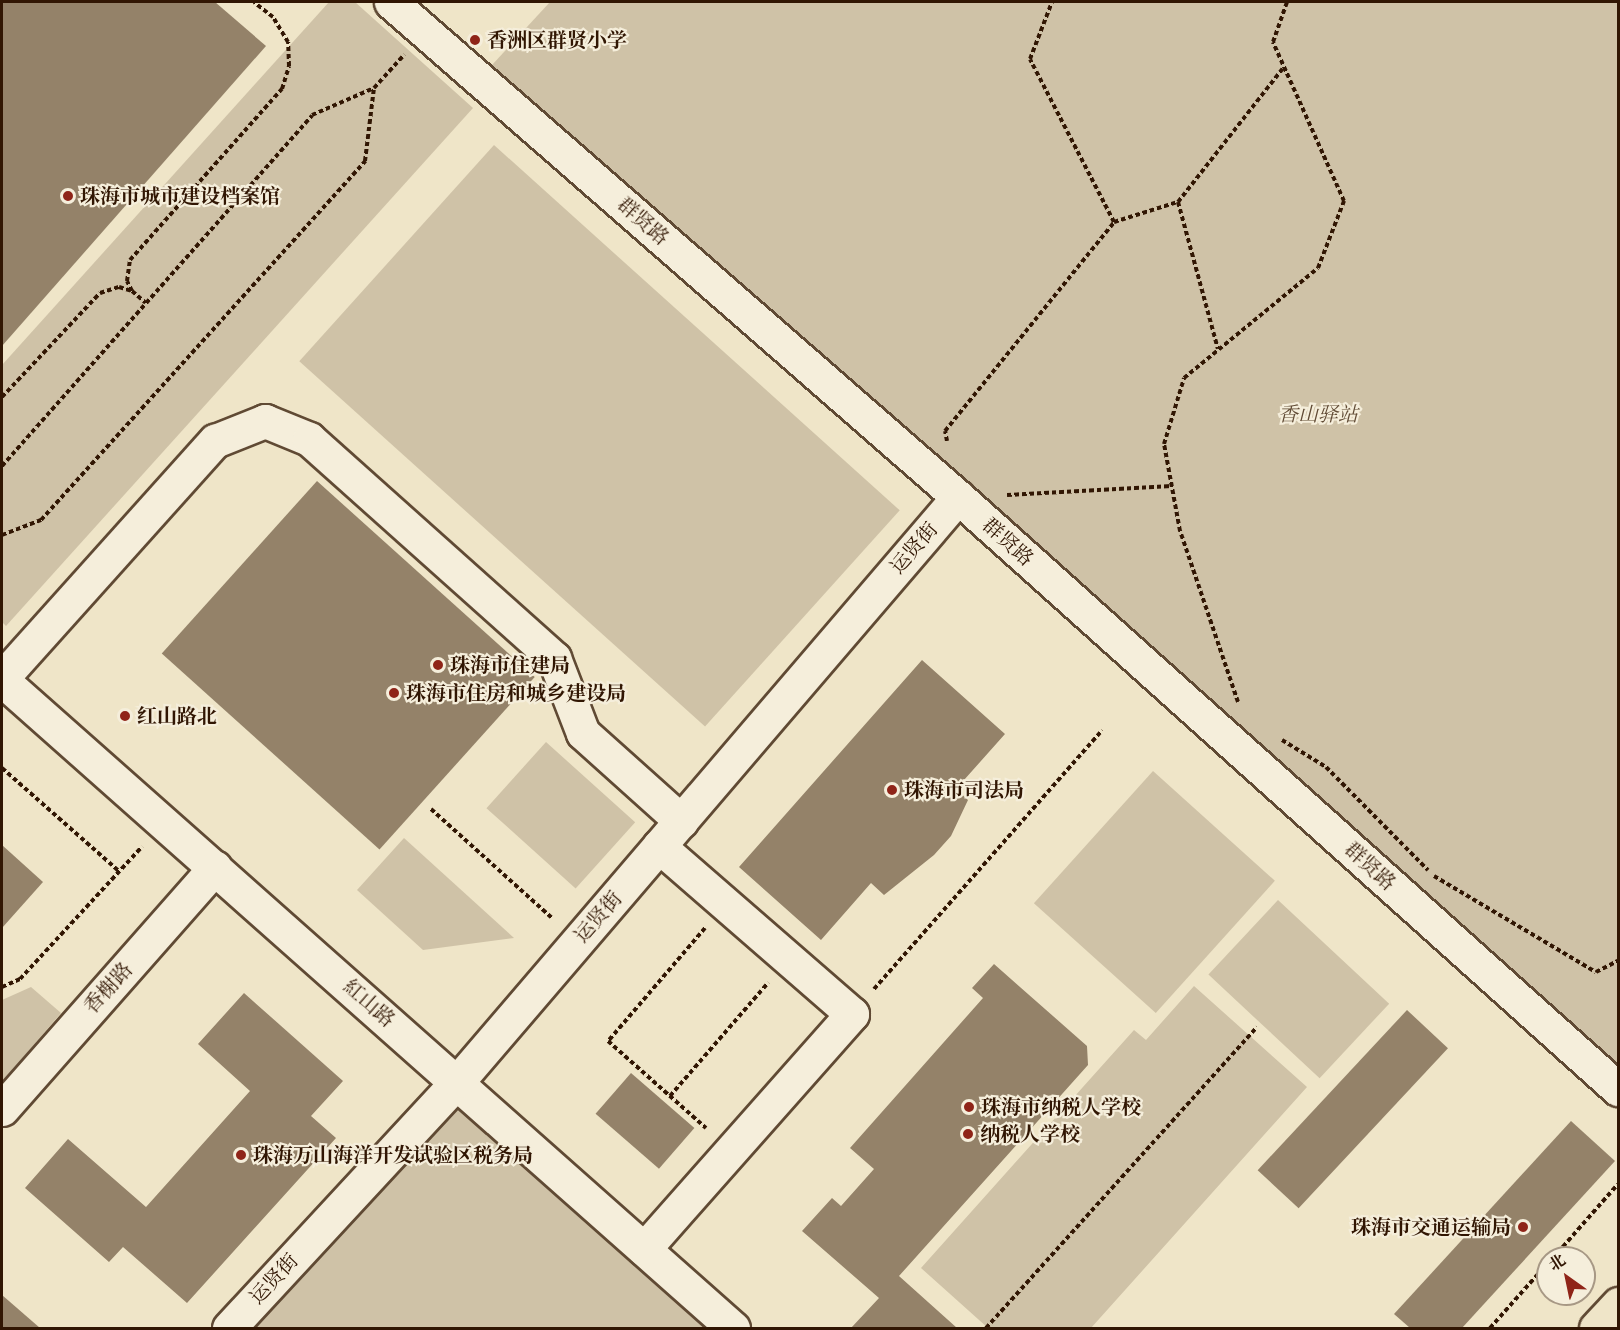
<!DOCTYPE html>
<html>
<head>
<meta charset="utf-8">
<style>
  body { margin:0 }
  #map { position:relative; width:1620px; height:1330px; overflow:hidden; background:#efe5c8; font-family:"IM FELL French Canon","Noto Serif SC",serif }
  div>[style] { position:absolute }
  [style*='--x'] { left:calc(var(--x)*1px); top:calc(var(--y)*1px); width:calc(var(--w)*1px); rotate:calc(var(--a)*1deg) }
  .green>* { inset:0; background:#cfc2a7; transform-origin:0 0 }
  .building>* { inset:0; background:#948269; transform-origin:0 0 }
  .path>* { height:4px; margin-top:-2px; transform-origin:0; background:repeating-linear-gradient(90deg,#311603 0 4.5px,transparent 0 7.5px) }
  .roads { filter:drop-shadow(2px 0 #604a34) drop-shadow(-2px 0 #604a34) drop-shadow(0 2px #604a34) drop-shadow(0 -2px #604a34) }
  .minor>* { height:33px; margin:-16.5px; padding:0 16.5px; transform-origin:16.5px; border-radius:16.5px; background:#f5eedb }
  .major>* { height:33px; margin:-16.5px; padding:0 16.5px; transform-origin:16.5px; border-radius:16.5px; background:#efe5c8 }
  .dots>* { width:16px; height:16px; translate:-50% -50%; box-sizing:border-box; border:3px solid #f5eedb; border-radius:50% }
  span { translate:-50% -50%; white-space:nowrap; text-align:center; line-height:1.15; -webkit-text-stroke:4.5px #f5eedb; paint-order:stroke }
  .poi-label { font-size:20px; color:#311603; font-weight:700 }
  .left { translate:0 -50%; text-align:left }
  .right { translate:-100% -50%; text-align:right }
  .street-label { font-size:20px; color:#311603 }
  .park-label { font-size:20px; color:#604a34; font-style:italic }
  .frame { position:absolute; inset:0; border:3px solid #311603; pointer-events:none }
  .north { position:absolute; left:1536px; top:1246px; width:60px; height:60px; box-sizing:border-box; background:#f5eedb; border:2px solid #a79885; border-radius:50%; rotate:327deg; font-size:16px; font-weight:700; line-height:24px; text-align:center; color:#311603 }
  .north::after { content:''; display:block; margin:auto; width:21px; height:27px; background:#8f2418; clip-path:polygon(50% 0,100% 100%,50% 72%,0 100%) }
</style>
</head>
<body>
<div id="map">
  <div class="green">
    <div style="clip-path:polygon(329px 2px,355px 2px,473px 108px,6px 626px,2px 622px,2px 365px)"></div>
    <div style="clip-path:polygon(550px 2px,1618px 2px,1618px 1088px,480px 78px)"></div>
    <div style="left:494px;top:145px;width:546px;height:291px;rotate:42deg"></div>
    <div style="left:546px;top:742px;width:120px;height:89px;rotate:42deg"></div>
    <div style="left:1153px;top:771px;width:164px;height:178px;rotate:42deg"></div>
    <div style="clip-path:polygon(404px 838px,514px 938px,423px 950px,357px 890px)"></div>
    <div style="left:1278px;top:900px;width:152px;height:102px;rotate:43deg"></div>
    <div style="clip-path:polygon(1194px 986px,1307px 1087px,1091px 1328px,988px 1328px,921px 1268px,1134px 1030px,1146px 1040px)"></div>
    <div style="clip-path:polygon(31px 987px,61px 1013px,2px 1082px,2px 1000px)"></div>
    <div style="clip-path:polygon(459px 1095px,720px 1328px,249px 1328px)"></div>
  </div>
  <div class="building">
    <div style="clip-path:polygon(2px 2px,215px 2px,266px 46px,2px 346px)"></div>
    <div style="left:317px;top:481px;width:293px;height:232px;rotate:42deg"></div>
    <div style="clip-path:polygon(922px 660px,1005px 734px,956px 789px,968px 800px,951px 836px,934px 855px,884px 895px,871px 883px,821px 940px,739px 867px)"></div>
    <div style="clip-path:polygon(2px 845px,43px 882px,2px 928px)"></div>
    <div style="clip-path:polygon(994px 964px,1087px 1046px,1088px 1065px,899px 1276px,957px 1328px,851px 1328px,879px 1298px,802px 1231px,832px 1198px,841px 1206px,874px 1169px,850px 1148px,983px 998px,972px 988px)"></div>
    <div style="clip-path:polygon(244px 993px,343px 1081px,311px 1116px,336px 1138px,187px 1303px,123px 1247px,109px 1262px,25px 1188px,68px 1139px,146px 1207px,250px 1091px,198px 1044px)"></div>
    <div style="left:1407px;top:1010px;width:56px;height:219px;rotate:43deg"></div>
    <div style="left:631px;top:1073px;width:84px;height:54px;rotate:41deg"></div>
    <div style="clip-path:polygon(1571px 1121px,1615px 1161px,1462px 1328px,1410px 1328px,1394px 1314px)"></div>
    <div style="clip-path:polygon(2px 1295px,40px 1328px,2px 1328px)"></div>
  </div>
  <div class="path">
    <div style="--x:1178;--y:202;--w:152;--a:74.8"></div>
    <div style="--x:1114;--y:222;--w:67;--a:-17.4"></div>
    <div style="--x:1178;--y:202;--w:172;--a:-51.9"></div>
    <div style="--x:132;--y:291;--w:11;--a:-117"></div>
    <div style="--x:127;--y:281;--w:21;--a:-82"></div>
    <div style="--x:130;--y:260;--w:229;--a:-48.4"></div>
    <div style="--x:282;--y:89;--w:24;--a:-73"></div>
    <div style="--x:289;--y:66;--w:24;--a:-92"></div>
    <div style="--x:288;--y:42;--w:29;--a:-121"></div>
    <div style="--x:273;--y:17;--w:24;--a:-142"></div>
    <div style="--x:2;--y:397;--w:143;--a:-46.7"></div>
    <div style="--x:100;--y:293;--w:20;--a:-18"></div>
    <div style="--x:119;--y:287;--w:14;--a:17"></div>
    <div style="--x:132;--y:291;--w:18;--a:41"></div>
    <div style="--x:947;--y:441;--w:10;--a:-101"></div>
    <div style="--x:945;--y:431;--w:269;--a:-51"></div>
    <div style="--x:1114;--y:222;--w:183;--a:-117.3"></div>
    <div style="--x:1030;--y:59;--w:61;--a:-68.9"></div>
    <div style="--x:2;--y:466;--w:468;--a:-48.5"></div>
    <div style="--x:312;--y:115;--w:68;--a:-23.5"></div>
    <div style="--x:1007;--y:495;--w:165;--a:-3.1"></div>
    <div style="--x:2;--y:535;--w:42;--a:-21"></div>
    <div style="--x:41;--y:520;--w:484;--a:-47.9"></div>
    <div style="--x:365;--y:161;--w:74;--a:-83"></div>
    <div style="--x:374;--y:88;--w:45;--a:-47.7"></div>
    <div style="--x:1238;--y:702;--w:181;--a:-108.7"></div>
    <div style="--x:1180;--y:531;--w:88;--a:-100.4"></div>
    <div style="--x:1164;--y:444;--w:69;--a:-73.1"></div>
    <div style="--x:1184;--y:378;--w:173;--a:-39.4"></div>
    <div style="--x:1318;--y:268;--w:72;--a:-68.8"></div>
    <div style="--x:1344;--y:201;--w:174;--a:-114.1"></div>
    <div style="--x:1273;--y:42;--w:42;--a:-70.7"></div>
    <div style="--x:1282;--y:740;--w:52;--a:31.5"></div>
    <div style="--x:1326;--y:767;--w:145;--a:45.3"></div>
    <div style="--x:2;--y:768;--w:156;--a:41.4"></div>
    <div style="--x:431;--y:809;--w:164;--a:42"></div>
    <div style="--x:1434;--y:876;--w:188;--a:30.7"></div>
    <div style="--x:1596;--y:972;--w:25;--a:-27"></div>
    <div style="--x:705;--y:928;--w:149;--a:130.6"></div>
    <div style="--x:608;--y:1041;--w:131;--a:41.6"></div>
    <div style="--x:2;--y:987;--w:20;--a:-24"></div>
    <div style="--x:20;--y:979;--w:180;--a:-47.3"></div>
    <div style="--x:874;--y:989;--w:345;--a:-48.6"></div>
    <div style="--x:670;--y:1096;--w:150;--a:-49.1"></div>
    <div style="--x:1553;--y:1258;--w:98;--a:-48.7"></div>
    <div style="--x:986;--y:1328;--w:405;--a:-48"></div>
    <div style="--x:1490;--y:1328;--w:87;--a:-48.3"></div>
  </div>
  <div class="roads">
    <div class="minor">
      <div style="--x:391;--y:2;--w:753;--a:41.12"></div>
      <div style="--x:958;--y:497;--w:887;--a:41.89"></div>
      <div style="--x:2;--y:678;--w:319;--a:-48.1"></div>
      <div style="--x:215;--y:441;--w:54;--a:-21.8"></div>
      <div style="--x:265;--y:421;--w:48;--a:22.2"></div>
      <div style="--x:309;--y:439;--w:329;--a:41.8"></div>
      <div style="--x:554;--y:658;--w:80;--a:68.9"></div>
      <div style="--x:583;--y:733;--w:132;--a:41.9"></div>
      <div style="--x:2;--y:680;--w:977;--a:41.56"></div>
      <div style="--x:2;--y:1109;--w:322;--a:-48.6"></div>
      <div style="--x:644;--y:1249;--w:314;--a:-48.5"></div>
      <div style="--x:852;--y:1014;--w:256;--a:-139"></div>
      <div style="--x:229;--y:1328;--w:337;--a:-47.2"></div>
      <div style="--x:458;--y:1081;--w:769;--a:-49.43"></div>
    </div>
    <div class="major">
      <div style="--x:1596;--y:1328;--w:33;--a:-47"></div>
    </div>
  </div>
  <div class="dots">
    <div style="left:475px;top:40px;background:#8f2418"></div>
    <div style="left:68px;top:196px;background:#8f2418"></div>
    <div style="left:438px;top:665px;background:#8f2418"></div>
    <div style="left:394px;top:693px;background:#8f2418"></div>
    <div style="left:125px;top:716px;background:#8f2418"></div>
    <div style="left:892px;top:790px;background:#8f2418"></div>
    <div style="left:969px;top:1107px;background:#8f2418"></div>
    <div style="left:968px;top:1134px;background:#8f2418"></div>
    <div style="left:241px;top:1155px;background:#8f2418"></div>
    <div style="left:1523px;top:1227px;background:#8f2418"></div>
  </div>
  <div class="poi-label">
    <span class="left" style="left:487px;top:40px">香洲区群贤小学</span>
    <span class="left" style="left:80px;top:196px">珠海市城市建设档案馆</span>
    <span class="left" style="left:450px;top:665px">珠海市住建局</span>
    <span class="left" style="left:406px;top:693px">珠海市住房和城乡建设局</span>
    <span class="left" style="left:137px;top:716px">红山路北</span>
    <span class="left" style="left:904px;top:790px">珠海市司法局</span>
    <span class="left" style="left:981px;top:1107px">珠海市纳税人学校</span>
    <span class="left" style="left:980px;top:1134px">纳税人学校</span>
    <span class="left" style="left:253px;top:1155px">珠海万山海洋开发试验区税务局</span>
    <span class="right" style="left:1511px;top:1227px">珠海市交通运输局</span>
  </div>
  <div class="street-label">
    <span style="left:643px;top:221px;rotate:41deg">群贤路</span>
    <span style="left:1008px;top:542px;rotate:42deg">群贤路</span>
    <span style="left:914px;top:548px;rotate:-49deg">运贤街</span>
    <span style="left:1370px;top:866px;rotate:42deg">群贤路</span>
    <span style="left:598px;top:917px;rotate:-49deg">运贤街</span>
    <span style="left:108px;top:988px;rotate:-48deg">香榭路</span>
    <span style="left:369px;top:1003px;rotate:41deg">紅山路</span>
    <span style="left:274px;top:1279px;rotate:-47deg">运贤街</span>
  </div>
  <div class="park-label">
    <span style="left:1318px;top:414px">香山驿站</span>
  </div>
  <div class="frame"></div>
  <div class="north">北</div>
</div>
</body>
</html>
